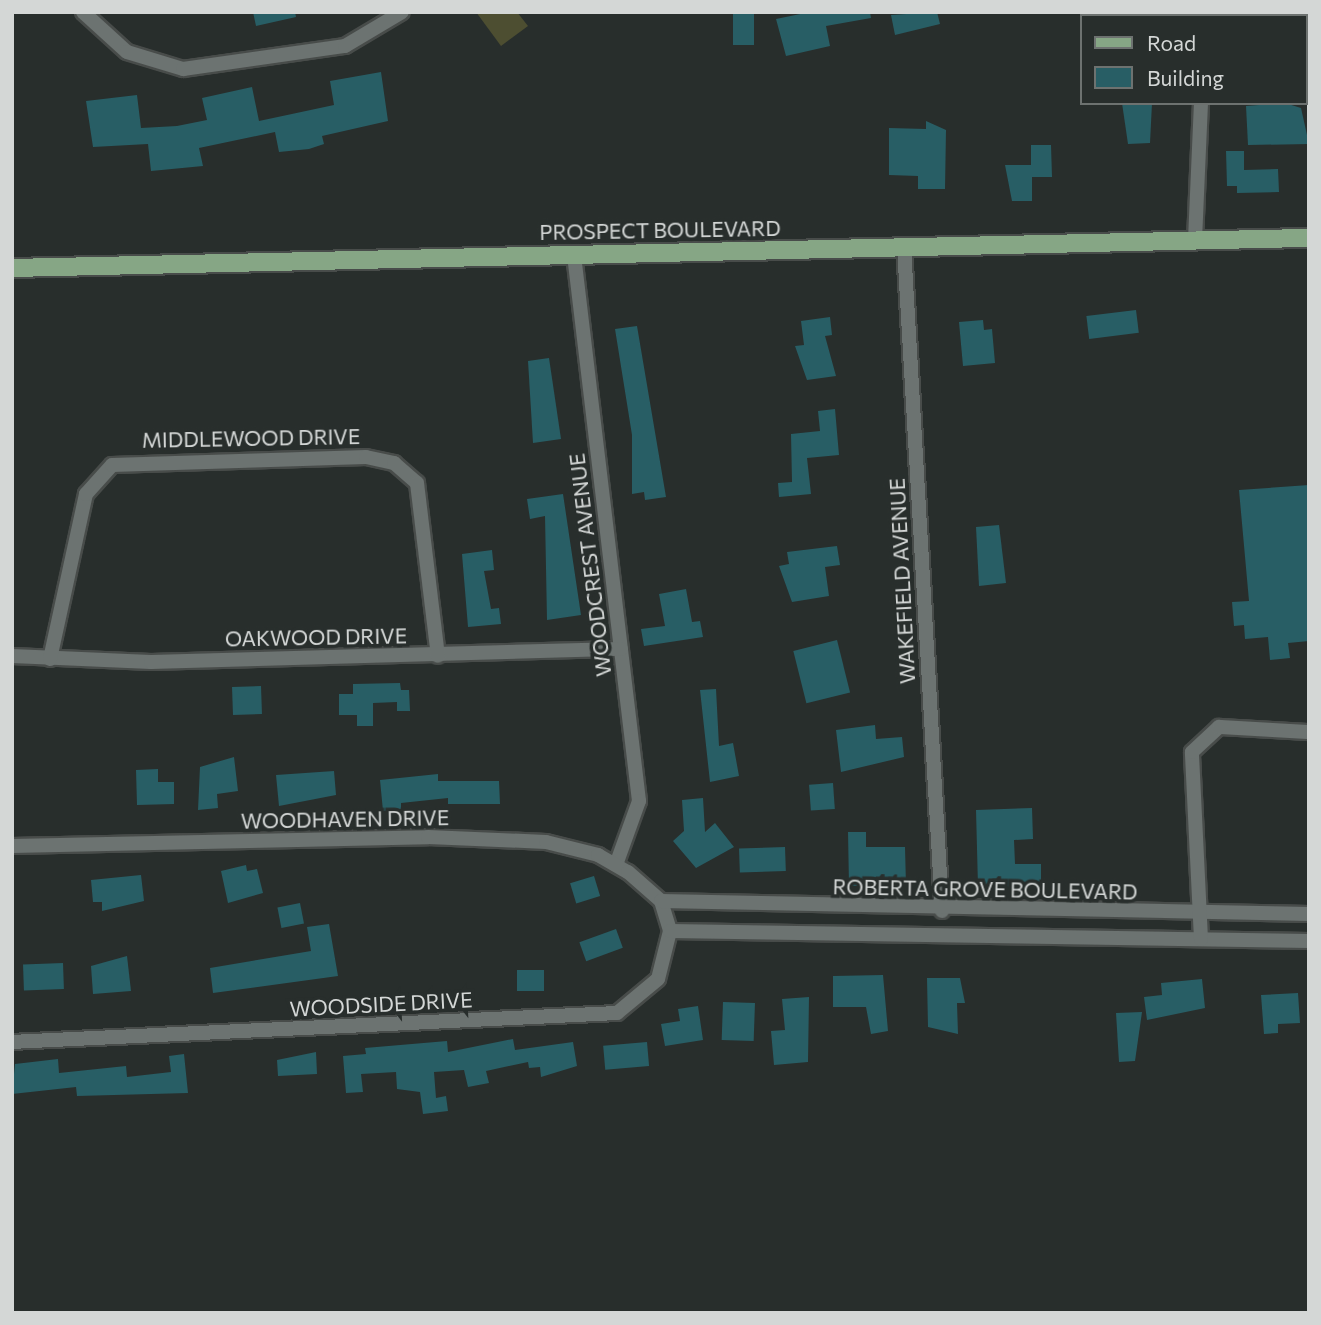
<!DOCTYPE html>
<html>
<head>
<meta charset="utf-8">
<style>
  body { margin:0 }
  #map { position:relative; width:1321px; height:1325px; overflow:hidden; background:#282e2c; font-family:Commissioner,sans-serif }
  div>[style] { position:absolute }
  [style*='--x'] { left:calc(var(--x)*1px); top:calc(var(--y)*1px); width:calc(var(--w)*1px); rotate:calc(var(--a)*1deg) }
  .green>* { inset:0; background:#4d4e31 }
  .building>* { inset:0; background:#285e65; transform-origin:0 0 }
  .roads { filter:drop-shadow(2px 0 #484c4a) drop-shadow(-2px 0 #484c4a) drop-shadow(0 2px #484c4a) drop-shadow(0 -2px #484c4a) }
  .minor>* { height:14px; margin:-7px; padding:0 7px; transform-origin:7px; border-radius:7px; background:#6c7371 }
  .major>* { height:18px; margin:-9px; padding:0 9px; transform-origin:9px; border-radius:9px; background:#86a685 }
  span { translate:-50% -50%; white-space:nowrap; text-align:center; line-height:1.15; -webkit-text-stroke:7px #282e2c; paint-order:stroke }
  .street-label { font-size:21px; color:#d4d7d6 }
  .frame { position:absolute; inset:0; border:14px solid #d4d7d6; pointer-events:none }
  .legend { position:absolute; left:1080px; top:14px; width:228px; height:91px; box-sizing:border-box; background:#282e2c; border:2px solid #6d7270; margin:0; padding:9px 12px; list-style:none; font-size:21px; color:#d4d7d6 }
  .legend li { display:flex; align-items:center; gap:14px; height:35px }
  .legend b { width:35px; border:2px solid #6d7270 }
</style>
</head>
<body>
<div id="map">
  <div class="green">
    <div style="clip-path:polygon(476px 12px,517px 12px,528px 26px,501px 46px)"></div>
  </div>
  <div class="building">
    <div style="clip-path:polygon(253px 12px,295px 12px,296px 17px,256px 26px)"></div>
    <div style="left:733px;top:12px;width:21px;height:33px"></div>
    <div style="clip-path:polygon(810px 12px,870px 12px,871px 18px,826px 26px,830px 46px,786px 56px,776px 19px)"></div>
    <div style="clip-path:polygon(937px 12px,940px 24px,895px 35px,891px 15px)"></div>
    <div style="clip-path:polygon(381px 72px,388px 121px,322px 136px,324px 144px,309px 149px,279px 152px,275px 132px,199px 148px,203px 166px,151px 171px,148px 144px,93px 147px,86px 101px,137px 95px,141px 128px,177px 126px,207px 120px,202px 98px,252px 87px,259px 121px,334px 105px,330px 81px)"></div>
    <div style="clip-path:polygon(1122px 103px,1152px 103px,1150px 143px,1128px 144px)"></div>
    <div style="clip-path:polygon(1285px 103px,1301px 108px,1309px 144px,1248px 145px,1246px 106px)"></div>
    <div style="clip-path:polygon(926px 121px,946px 130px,945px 189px,918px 189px,918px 176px,889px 175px,889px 128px,926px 129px)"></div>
    <div style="clip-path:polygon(1031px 145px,1051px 145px,1052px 177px,1032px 177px,1032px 201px,1012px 201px,1005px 165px,1031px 165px)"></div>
    <div style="clip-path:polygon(1226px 151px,1244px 151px,1244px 170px,1278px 169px,1279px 192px,1237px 193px,1237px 186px,1227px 186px)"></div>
    <div style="left:1136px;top:310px;width:23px;height:50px;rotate:83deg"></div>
    <div style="clip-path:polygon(830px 317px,832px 335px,825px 336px,836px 376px,807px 380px,795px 346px,804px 345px,801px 321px)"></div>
    <div style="clip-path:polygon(983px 320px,984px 330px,992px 329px,995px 363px,963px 366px,959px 322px)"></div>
    <div style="clip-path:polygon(637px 326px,666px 497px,645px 500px,644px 492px,632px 494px,632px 435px,615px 329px)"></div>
    <div style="clip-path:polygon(549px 358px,561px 439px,533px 443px,528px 361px)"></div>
    <div style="clip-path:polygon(835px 409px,839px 455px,807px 458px,811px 494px,779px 497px,778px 483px,792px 482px,791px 434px,820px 431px,818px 411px)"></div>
    <div style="clip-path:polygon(1309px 485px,1309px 641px,1288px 643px,1290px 658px,1270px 660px,1268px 637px,1245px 639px,1244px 625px,1234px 626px,1232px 602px,1249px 601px,1239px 490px)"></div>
    <div style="clip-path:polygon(563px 494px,581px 615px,547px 620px,545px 516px,530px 519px,527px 499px)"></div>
    <div style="clip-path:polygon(999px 525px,1006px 583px,979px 586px,976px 527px)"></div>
    <div style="clip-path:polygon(837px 546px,840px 565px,825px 567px,829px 596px,792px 602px,779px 566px,789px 564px,787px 552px)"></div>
    <div style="clip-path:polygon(492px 550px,494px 570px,484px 571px,491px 609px,499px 608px,501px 624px,468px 627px,462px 554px)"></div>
    <div style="clip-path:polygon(686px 589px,692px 622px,700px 621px,703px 637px,644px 646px,641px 629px,665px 626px,659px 594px)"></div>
    <div style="left:837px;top:640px;width:54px;height:45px;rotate:76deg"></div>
    <div style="clip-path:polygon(400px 683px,401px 690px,409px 690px,410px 711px,397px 711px,397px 702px,373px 703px,373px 726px,357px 726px,357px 715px,339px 715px,339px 694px,353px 694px,353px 684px)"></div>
    <div style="left:261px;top:686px;width:28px;height:29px;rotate:88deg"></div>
    <div style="clip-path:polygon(716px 689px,719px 746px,733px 743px,739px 776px,710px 782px,700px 690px)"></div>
    <div style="clip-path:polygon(875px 725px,876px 739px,902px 737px,904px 757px,841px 772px,836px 730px)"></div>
    <div style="clip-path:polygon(234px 757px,238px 791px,217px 794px,218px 808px,198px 810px,200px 767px)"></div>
    <div style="clip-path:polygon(158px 769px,158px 782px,174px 782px,174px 804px,137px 805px,136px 770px)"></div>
    <div style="clip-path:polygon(334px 771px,336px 795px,279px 806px,276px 775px)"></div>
    <div style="clip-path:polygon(438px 774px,438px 781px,499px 781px,500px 804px,448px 804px,448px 798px,401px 803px,401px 809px,383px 811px,380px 780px)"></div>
    <div style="left:833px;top:783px;width:26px;height:24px;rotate:86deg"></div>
    <div style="clip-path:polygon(703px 798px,705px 832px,715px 823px,734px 847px,696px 868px,673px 841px,684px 831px,682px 800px)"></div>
    <div style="clip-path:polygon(1032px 808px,1033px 839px,1014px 840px,1015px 864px,1041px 864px,1041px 886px,978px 887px,976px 810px)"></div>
    <div style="clip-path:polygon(848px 832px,866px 832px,866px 847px,905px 847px,906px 885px,849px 886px)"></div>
    <div style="left:785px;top:847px;width:24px;height:46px;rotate:88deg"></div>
    <div style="clip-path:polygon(246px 865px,247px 871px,257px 869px,263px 893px,228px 903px,221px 871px)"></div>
    <div style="clip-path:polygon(141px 875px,144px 901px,102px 911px,102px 902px,93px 902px,91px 880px)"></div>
    <div style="left:594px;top:876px;width:21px;height:25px;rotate:73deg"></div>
    <div style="left:300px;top:903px;width:21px;height:23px;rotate:79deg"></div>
    <div style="clip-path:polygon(329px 924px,338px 976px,213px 993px,210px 968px,311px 951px,307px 927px)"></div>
    <div style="left:616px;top:929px;width:20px;height:39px;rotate:70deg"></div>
    <div style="clip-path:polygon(127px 956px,131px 991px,93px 994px,91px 966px)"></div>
    <div style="left:63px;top:963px;width:26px;height:40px;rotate:88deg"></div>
    <div style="left:517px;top:970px;width:27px;height:21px"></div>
    <div style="clip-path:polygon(883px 975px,888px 1031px,871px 1034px,866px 1007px,833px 1007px,833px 976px)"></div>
    <div style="clip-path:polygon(927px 978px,960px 978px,965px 1003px,957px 1003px,958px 1034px,928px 1027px)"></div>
    <div style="clip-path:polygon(1202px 979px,1205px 1008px,1147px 1020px,1144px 997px,1162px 995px,1161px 983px)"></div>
    <div style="clip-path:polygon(1298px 993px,1300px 1023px,1278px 1024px,1278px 1033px,1264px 1034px,1261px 995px)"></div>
    <div style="clip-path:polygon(809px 997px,808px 1062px,774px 1065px,771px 1031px,785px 1030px,782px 999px)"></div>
    <div style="left:723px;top:1002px;width:32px;height:38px;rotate:2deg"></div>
    <div style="clip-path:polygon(698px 1006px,703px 1040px,665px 1046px,661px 1024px,680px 1021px,678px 1009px)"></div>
    <div style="clip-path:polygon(1142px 1012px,1135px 1061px,1119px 1062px,1116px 1013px)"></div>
    <div style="clip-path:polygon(513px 1039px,515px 1050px,573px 1042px,577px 1066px,541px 1077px,540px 1067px,529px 1068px,528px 1062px,486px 1071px,489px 1083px,468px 1087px,464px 1070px,434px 1072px,436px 1098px,446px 1096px,448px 1111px,423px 1114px,420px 1092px,397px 1089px,396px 1072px,361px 1074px,363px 1092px,346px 1093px,343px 1056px,366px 1054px,365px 1048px,447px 1041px,448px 1052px)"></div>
    <div style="left:647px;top:1042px;width:24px;height:44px;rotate:85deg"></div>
    <div style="clip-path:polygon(316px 1052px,317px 1074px,278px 1076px,277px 1060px)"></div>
    <div style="clip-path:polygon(184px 1054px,188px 1093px,77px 1096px,76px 1087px,12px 1094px,15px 1064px,58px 1059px,59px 1073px,126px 1066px,127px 1077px,171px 1072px,169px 1056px)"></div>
  </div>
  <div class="roads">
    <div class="minor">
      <div style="--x:83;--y:12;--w:59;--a:42.3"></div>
      <div style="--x:127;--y:52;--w:59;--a:16.9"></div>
      <div style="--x:183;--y:69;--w:164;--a:-8.1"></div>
      <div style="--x:345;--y:46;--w:66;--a:-30.8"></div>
      <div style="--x:1205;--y:16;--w:4;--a:-90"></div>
      <div style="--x:1195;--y:240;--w:137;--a:-87.5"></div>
      <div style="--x:904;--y:247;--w:665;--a:86.72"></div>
      <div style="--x:574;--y:255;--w:550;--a:83.21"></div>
      <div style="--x:639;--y:801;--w:68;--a:109.8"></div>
      <div style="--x:12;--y:656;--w:139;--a:2.5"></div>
      <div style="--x:151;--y:662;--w:470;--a:-1.6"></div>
      <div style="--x:50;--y:659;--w:169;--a:-77.7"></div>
      <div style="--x:86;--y:494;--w:39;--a:-48"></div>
      <div style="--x:112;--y:465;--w:254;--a:-1.8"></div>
      <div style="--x:366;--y:457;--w:29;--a:12"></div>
      <div style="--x:394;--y:463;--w:30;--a:41"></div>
      <div style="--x:417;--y:483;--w:174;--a:83.1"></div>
      <div style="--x:12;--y:846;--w:416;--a:-1.2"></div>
      <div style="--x:428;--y:837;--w:118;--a:2.4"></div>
      <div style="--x:546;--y:842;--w:54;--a:14"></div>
      <div style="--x:598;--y:855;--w:34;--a:30"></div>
      <div style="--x:628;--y:872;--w:44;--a:41.3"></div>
      <div style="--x:661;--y:901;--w:31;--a:73"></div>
      <div style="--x:670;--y:931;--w:49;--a:104"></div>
      <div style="--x:658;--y:979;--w:53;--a:140.3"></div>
      <div style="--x:617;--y:1013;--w:606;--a:177.26"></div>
      <div style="--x:661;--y:901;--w:648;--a:1.15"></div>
      <div style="--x:670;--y:931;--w:639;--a:0.9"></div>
      <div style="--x:1201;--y:939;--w:187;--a:-92.8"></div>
      <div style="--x:1192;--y:752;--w:37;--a:-43"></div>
      <div style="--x:1219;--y:727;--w:90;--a:3.2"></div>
    </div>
    <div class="major">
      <div style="--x:12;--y:268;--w:1297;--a:-1.33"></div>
    </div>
  </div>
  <div class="street-label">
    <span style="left:660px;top:230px;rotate:-1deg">PROSPECT BOULEVARD</span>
    <span style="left:251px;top:438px;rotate:-1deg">MIDDLEWOOD DRIVE</span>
    <span style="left:590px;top:565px;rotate:-97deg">WOODCREST AVENUE</span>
    <span style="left:902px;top:581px;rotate:-93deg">WAKEFIELD AVENUE</span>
    <span style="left:316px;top:637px;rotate:-1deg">OAKWOOD DRIVE</span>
    <span style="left:345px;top:819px;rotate:-1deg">WOODHAVEN DRIVE</span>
    <span style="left:985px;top:889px;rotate:1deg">ROBERTA GROVE BOULEVARD</span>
    <span style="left:381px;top:1004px;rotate:-3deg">WOODSIDE DRIVE</span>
  </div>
  <div class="frame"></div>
  <ul class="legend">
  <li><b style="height:9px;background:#86a685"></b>Road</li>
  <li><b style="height:19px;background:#285e65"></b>Building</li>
  </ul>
</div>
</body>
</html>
